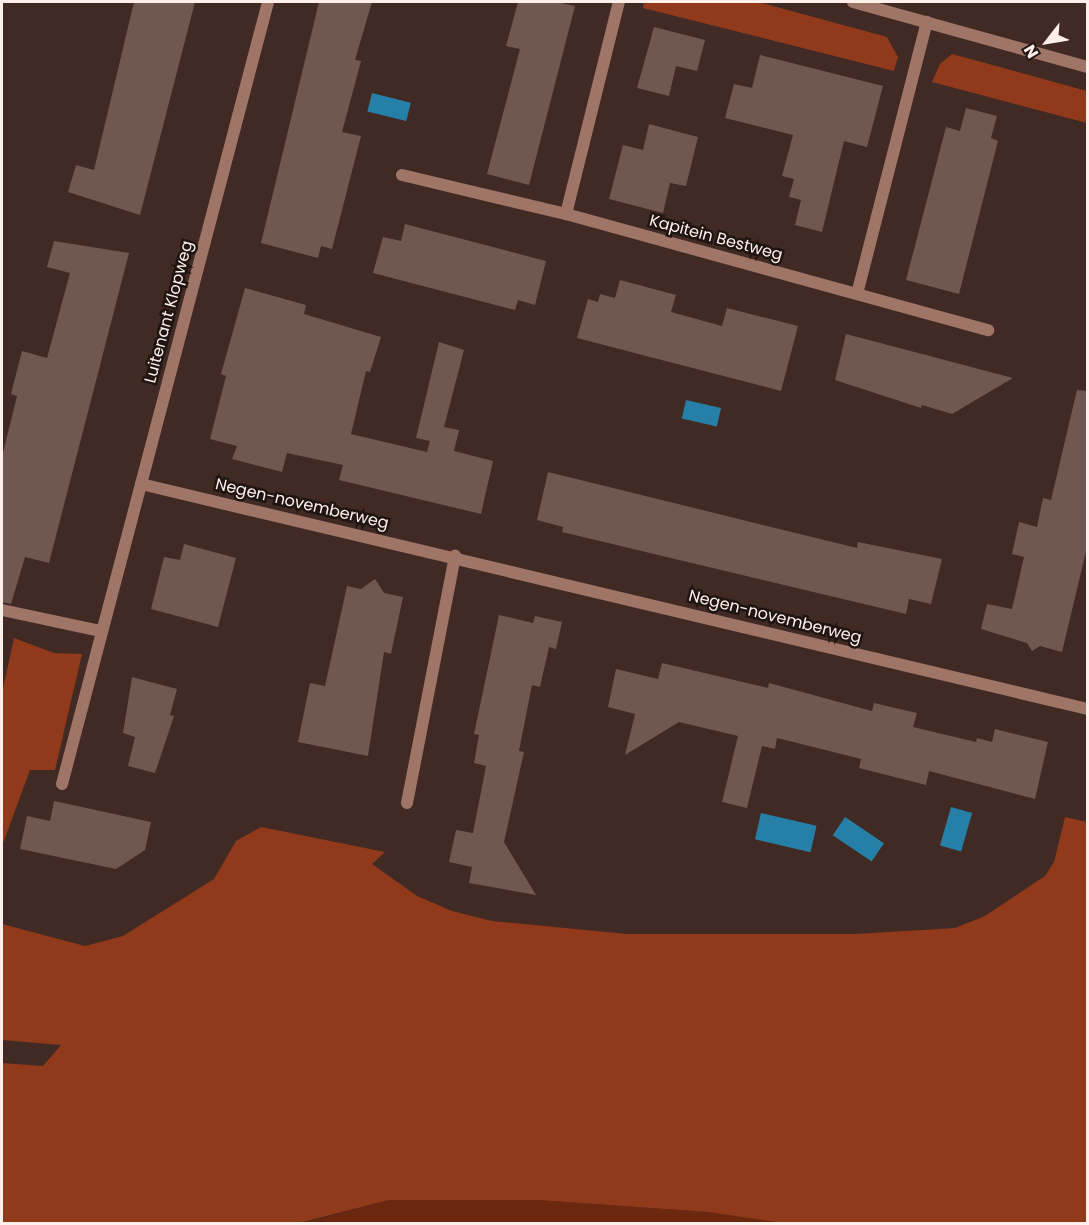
<!DOCTYPE html>
<html>
<head>
<meta charset="utf-8">
<style>
  body { margin:0 }
  #map { position:relative; width:1089px; height:1225px; overflow:hidden; background:#402a23; font-family:Poppins,sans-serif }
  div>[style] { position:absolute }
  [style*='--x'] { left:calc(var(--x)*1px); top:calc(var(--y)*1px); width:calc(var(--w)*1px); rotate:calc(var(--a)*1deg) }
  .green>* { inset:0; background:#6c270f }
  .forest>* { inset:0; background:#91391b }
  .water>* { inset:0; background:#267fa7; transform-origin:0 0 }
  .building>* { inset:0; background:#70574f }
  .street>* { height:12px; margin:-6px; padding:0 6px; transform-origin:6px; border-radius:6px; background:#9f7567 }
  span { translate:-50% -50%; white-space:nowrap; text-align:center; line-height:1.15; -webkit-text-stroke:5px #1f1512; paint-order:stroke }
  .street-label { font-size:16px; color:#feefea }
  .frame { position:absolute; inset:0; border:3px solid #feefea; pointer-events:none }
  .north { position:absolute; left:1017px; top:12px; width:60px; height:60px; -webkit-text-stroke:4px #1f1512; paint-order:stroke; rotate:239deg; font-size:16px; font-weight:700; line-height:24px; text-align:center; color:#feefea }
  .north::after { content:''; display:block; margin:auto; width:21px; height:27px; background:#feefea; clip-path:polygon(50% 0,100% 100%,50% 72%,0 100%) }
</style>
</head>
<body>
<div id="map">
  <div class="green">
    <div style="clip-path:polygon(389px 1200px,539px 1200px,708px 1212px,790px 1223px,299px 1224px)"></div>
  </div>
  <div class="forest">
    <div style="clip-path:polygon(644px 2px,758px 2px,887px 37px,898px 57px,894px 71px,643px 8px)"></div>
    <div style="clip-path:polygon(952px 54px,1087px 91px,1087px 123px,932px 82px,940px 64px)"></div>
    <div style="clip-path:polygon(14px 638px,54px 653px,82px 654px,55px 770px,30px 770px,2px 846px,2px 693px)"></div>
    <div style="clip-path:polygon(1065px 817px,1087px 822px,1087px 1223px,790px 1224px,708px 1212px,539px 1200px,389px 1200px,299px 1223px,2px 1223px,2px 1063px,43px 1066px,61px 1045px,2px 1040px,2px 924px,85px 946px,123px 936px,214px 879px,236px 841px,261px 827px,385px 852px,372px 864px,417px 896px,452px 911px,492px 921px,627px 934px,855px 934px,955px 928px,985px 916px,1045px 876px,1054px 862px)"></div>
  </div>
  <div class="water">
    <div style="left:372px;top:93px;width:40px;height:19px;rotate:14deg"></div>
    <div style="left:686px;top:400px;width:36px;height:19px;rotate:13deg"></div>
    <div style="left:951px;top:807px;width:22px;height:40px;rotate:16deg"></div>
    <div style="left:761px;top:813px;width:57px;height:27px;rotate:13deg"></div>
    <div style="left:845px;top:817px;width:47px;height:22px;rotate:34deg"></div>
  </div>
  <div class="building">
    <div style="clip-path:polygon(134px 2px,195px 2px,140px 215px,68px 192px,76px 165px,94px 170px)"></div>
    <div style="clip-path:polygon(319px 2px,372px 2px,355px 60px,361px 61px,342px 132px,361px 136px,332px 249px,321px 246px,318px 258px,261px 243px)"></div>
    <div style="clip-path:polygon(518px 2px,557px 2px,575px 6px,529px 185px,487px 174px,520px 49px,506px 46px)"></div>
    <div style="clip-path:polygon(654px 27px,705px 40px,697px 71px,676px 66px,669px 96px,637px 88px)"></div>
    <div style="clip-path:polygon(760px 55px,883px 86px,867px 147px,844px 141px,822px 232px,795px 225px,801px 200px,789px 197px,794px 179px,782px 176px,793px 135px,725px 118px,734px 84px,752px 88px)"></div>
    <div style="clip-path:polygon(966px 108px,997px 116px,991px 138px,998px 141px,959px 294px,906px 280px,946px 127px,960px 131px)"></div>
    <div style="clip-path:polygon(649px 124px,698px 137px,686px 186px,670px 183px,663px 213px,609px 199px,623px 145px,643px 150px)"></div>
    <div style="clip-path:polygon(405px 224px,546px 261px,535px 305px,518px 300px,515px 310px,373px 273px,383px 237px,401px 241px)"></div>
    <div style="clip-path:polygon(54px 241px,129px 253px,49px 563px,25px 557px,11px 604px,2px 602px,2px 457px,17px 396px,11px 394px,22px 351px,47px 358px,70px 273px,47px 267px)"></div>
    <div style="clip-path:polygon(620px 280px,676px 295px,671px 312px,722px 326px,727px 308px,798px 326px,781px 391px,577px 338px,588px 299px,598px 302px,600px 294px,615px 298px)"></div>
    <div style="clip-path:polygon(245px 288px,306px 305px,304px 314px,381px 337px,370px 372px,366px 371px,351px 434px,427px 452px,430px 441px,416px 438px,439px 342px,464px 350px,444px 427px,459px 430px,454px 451px,493px 461px,481px 514px,339px 480px,343px 465px,287px 453px,282px 472px,232px 459px,237px 446px,210px 439px,226px 376px,221px 374px)"></div>
    <div style="clip-path:polygon(846px 334px,922px 354px,1013px 378px,952px 414px,922px 405px,921px 408px,835px 380px)"></div>
    <div style="clip-path:polygon(1077px 390px,1088px 391px,1088px 543px,1062px 652px,1040px 646px,1032px 651px,1027px 643px,981px 629px,987px 604px,1012px 609px,1024px 557px,1012px 554px,1019px 522px,1037px 527px,1043px 498px,1051px 500px)"></div>
    <div style="clip-path:polygon(548px 472px,857px 548px,858px 542px,942px 559px,931px 604px,909px 599px,906px 614px,562px 532px,563px 527px,537px 520px)"></div>
    <div style="clip-path:polygon(184px 544px,236px 558px,218px 627px,151px 609px,164px 557px,180px 560px)"></div>
    <div style="clip-path:polygon(375px 579px,384px 593px,403px 597px,391px 654px,384px 652px,368px 756px,298px 742px,310px 683px,325px 686px,347px 586px,361px 589px)"></div>
    <div style="clip-path:polygon(499px 615px,533px 623px,535px 616px,562px 622px,556px 649px,549px 647px,540px 687px,532px 685px,519px 751px,524px 752px,504px 842px,536px 895px,469px 883px,472px 867px,449px 862px,456px 830px,473px 833px,486px 766px,474px 763px,479px 735px,474px 734px)"></div>
    <div style="clip-path:polygon(662px 663px,768px 688px,769px 683px,872px 711px,874px 703px,917px 713px,913px 727px,976px 742px,977px 738px,992px 742px,995px 729px,1048px 742px,1035px 799px,929px 771px,926px 785px,859px 768px,861px 759px,777px 738px,775px 749px,762px 746px,747px 808px,722px 802px,738px 736px,679px 722px,625px 755px,635px 714px,608px 707px,616px 669px,658px 679px)"></div>
    <div style="clip-path:polygon(132px 677px,177px 689px,170px 715px,174px 716px,155px 773px,128px 766px,135px 737px,123px 733px)"></div>
    <div style="clip-path:polygon(54px 801px,151px 822px,145px 850px,116px 869px,20px 849px,27px 816px,50px 821px)"></div>
  </div>
  <div class="street">
    <div style="--x:853;--y:2;--w:244;--a:15.5"></div>
    <div style="--x:402;--y:175;--w:169;--a:13.4"></div>
    <div style="--x:566;--y:214;--w:438;--a:15.4"></div>
    <div style="--x:566;--y:214;--w:219;--a:-76"></div>
    <div style="--x:857;--y:294;--w:281;--a:-75.6"></div>
    <div style="--x:141;--y:484;--w:973;--a:13.37"></div>
    <div style="--x:2;--y:610;--w:100;--a:12.1"></div>
    <div style="--x:62;--y:784;--w:809;--a:-75.24"></div>
    <div style="--x:407;--y:803;--w:252;--a:-79"></div>
  </div>
  <div class="street-label">
    <span style="left:716px;top:238px;rotate:15deg">Kapitein Bestweg</span>
    <span style="left:169px;top:312px;rotate:-75deg">Luitenant Klopweg</span>
    <span style="left:302px;top:504px;rotate:13deg">Negen-novemberweg</span>
    <span style="left:775px;top:617px;rotate:14deg">Negen-novemberweg</span>
  </div>
  <div class="frame"></div>
  <div class="north">N</div>
</div>
</body>
</html>
